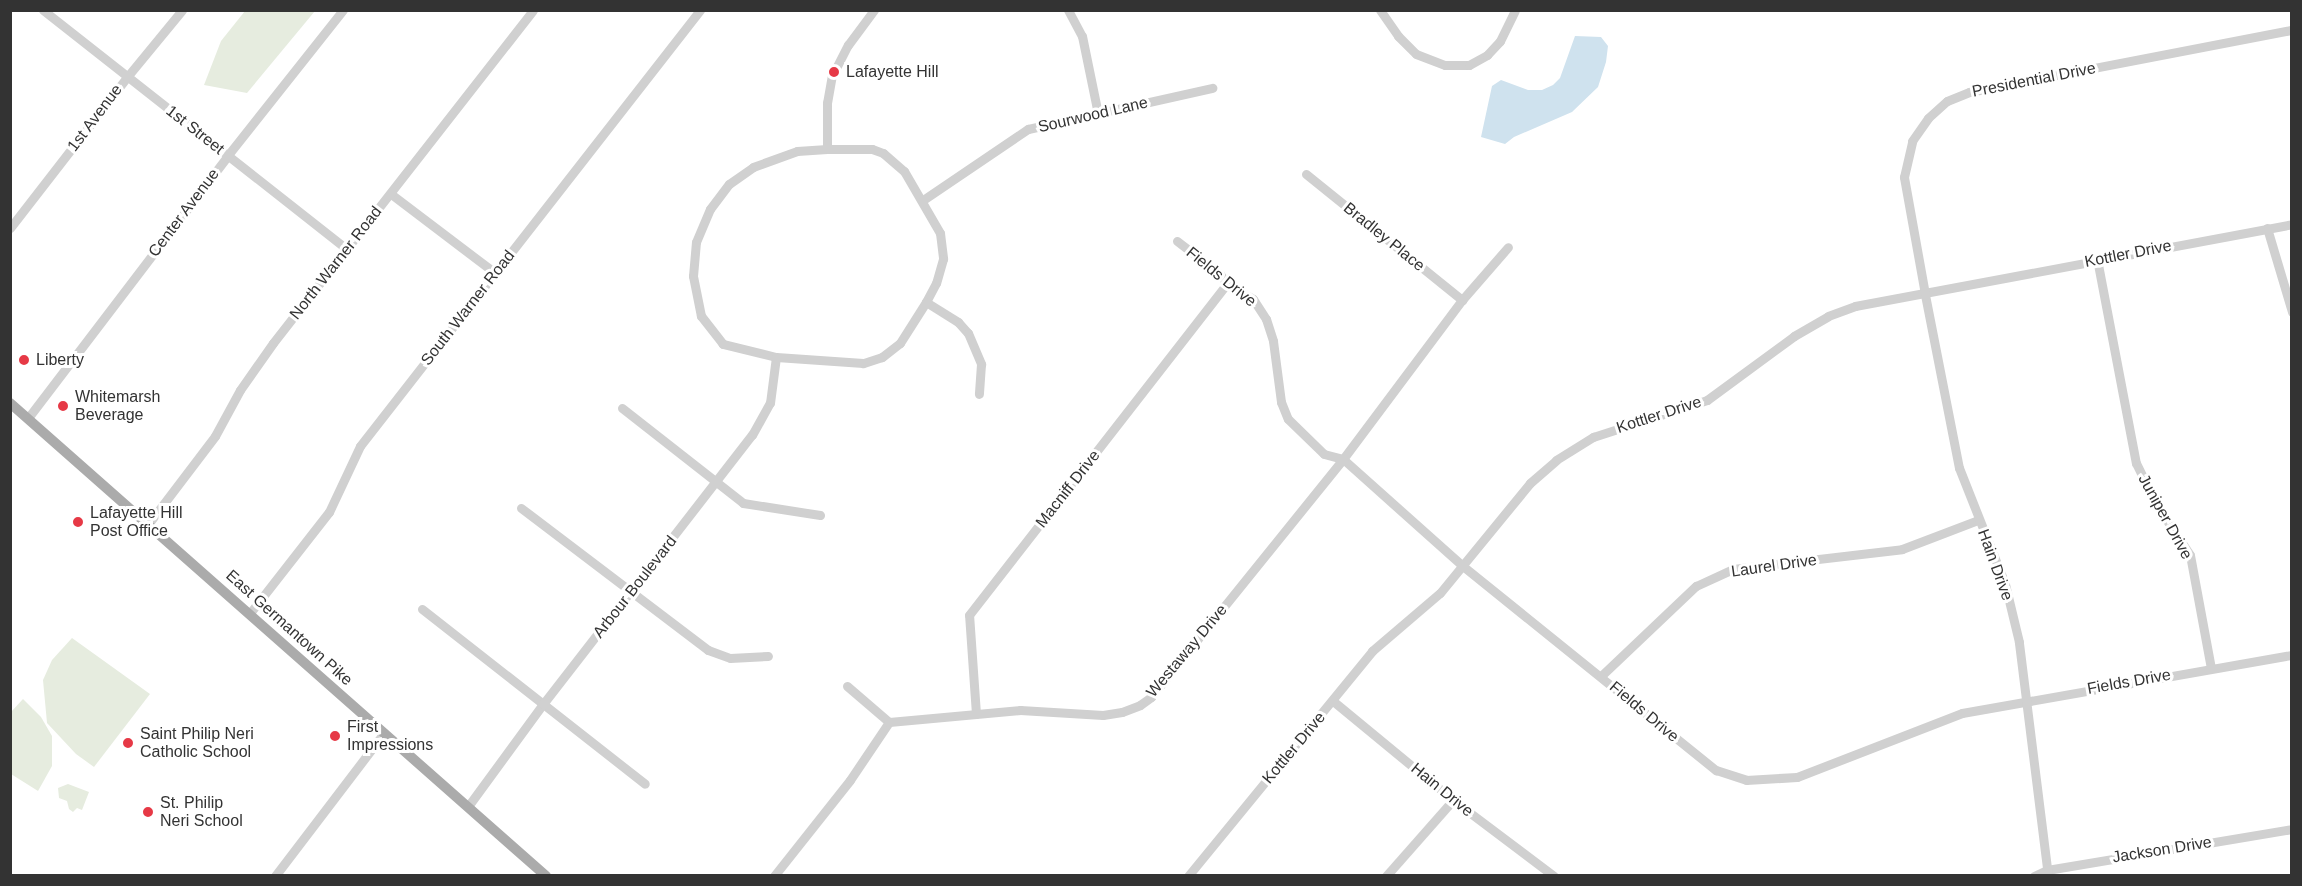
<!DOCTYPE html>
<html>
<head>
<meta charset="utf-8">
<style>
  body { margin:0 }
  #map { position:relative; width:2302px; height:886px; overflow:hidden; background:#fff; font-family:Arial,sans-serif }
  div>[style] { position:absolute }
  [style*='--x'] { left:calc(var(--x)*1px); top:calc(var(--y)*1px); width:calc(var(--w)*1px); rotate:calc(var(--a)*1deg) }
  .green>* { inset:0; background:#e6ecdf }
  .water>* { inset:0; background:#cfe2ee }
  .minor>* { height:9px; margin:-4.5px; padding:0 4.5px; transform-origin:4.5px; border-radius:4.5px; background:#d0d0d0 }
  .major>* { height:10px; margin:-5px; padding:0 5px; transform-origin:5px; border-radius:5px; background:#ababab }
  .dots>* { width:16px; height:16px; translate:-50% -50%; box-sizing:border-box; border:3px solid #fff; border-radius:50% }
  span { translate:-50% -50%; white-space:nowrap; text-align:center; line-height:1.15; -webkit-text-stroke:6px #fff; paint-order:stroke }
  .poi-label { font-size:16px; color:#333 }
  .left { translate:0 -50%; text-align:left }
  .street-label { font-size:16px; color:#333 }
  .frame { position:absolute; inset:0; border:12px solid #333; pointer-events:none }
</style>
</head>
<body>
<div id="map">
  <div class="green">
    <div style="clip-path:polygon(245px 11px,315px 11px,247px 93px,204px 85px,221px 41px)"></div>
    <div style="clip-path:polygon(72px 638px,150px 694px,94px 767px,76px 754px,47px 723px,43px 680px,52px 660px)"></div>
    <div style="clip-path:polygon(23px 699px,41px 717px,52px 736px,52px 766px,38px 791px,11px 774px,11px 712px)"></div>
    <div style="clip-path:polygon(68px 784px,89px 792px,82px 810px,77px 808px,73px 812px,69px 809px,67px 801px,59px 798px,58px 788px)"></div>
  </div>
  <div class="water">
    <div style="clip-path:polygon(1575px 36px,1601px 37px,1608px 46px,1606px 62px,1598px 87px,1572px 112px,1514px 137px,1505px 144px,1481px 137px,1492px 86px,1501px 80px,1528px 90px,1542px 90px,1553px 85px,1560px 78px)"></div>
  </div>
  <div class="minor">
    <div style="--x:43;--y:10;--w:388;--a:38.2"></div>
    <div style="--x:1068;--y:10;--w:30;--a:62"></div>
    <div style="--x:1082;--y:36;--w:80;--a:78.4"></div>
    <div style="--x:1380;--y:10;--w:32;--a:55"></div>
    <div style="--x:1398;--y:36;--w:25;--a:45"></div>
    <div style="--x:1416;--y:54;--w:31;--a:21"></div>
    <div style="--x:1445;--y:65;--w:24;--a:0"></div>
    <div style="--x:1469;--y:65;--w:21;--a:-29"></div>
    <div style="--x:1487;--y:55;--w:19;--a:-47"></div>
    <div style="--x:1500;--y:41;--w:34;--a:-64"></div>
    <div style="--x:827;--y:149;--w:45;--a:0"></div>
    <div style="--x:872;--y:149;--w:12;--a:20"></div>
    <div style="--x:883;--y:153;--w:28;--a:41"></div>
    <div style="--x:904;--y:171;--w:72;--a:59.9"></div>
    <div style="--x:940;--y:233;--w:26;--a:83"></div>
    <div style="--x:943;--y:259;--w:25;--a:106"></div>
    <div style="--x:936;--y:283;--w:21;--a:118"></div>
    <div style="--x:926;--y:302;--w:49;--a:122.4"></div>
    <div style="--x:900;--y:343;--w:23;--a:142"></div>
    <div style="--x:882;--y:357;--w:20;--a:162"></div>
    <div style="--x:863;--y:363;--w:87;--a:-176.1"></div>
    <div style="--x:776;--y:357;--w:55;--a:-166.2"></div>
    <div style="--x:723;--y:344;--w:36;--a:-128"></div>
    <div style="--x:701;--y:316;--w:41;--a:-101.3"></div>
    <div style="--x:693;--y:276;--w:34;--a:-85"></div>
    <div style="--x:696;--y:242;--w:36;--a:-67"></div>
    <div style="--x:710;--y:209;--w:31;--a:-53"></div>
    <div style="--x:729;--y:184;--w:29;--a:-35"></div>
    <div style="--x:753;--y:167;--w:47;--a:-20"></div>
    <div style="--x:797;--y:151;--w:30;--a:-4"></div>
    <div style="--x:827;--y:149;--w:46;--a:-90"></div>
    <div style="--x:827;--y:103;--w:27;--a:-80"></div>
    <div style="--x:832;--y:76;--w:35;--a:-63"></div>
    <div style="--x:848;--y:45;--w:44;--a:-53.4"></div>
    <div style="--x:1306;--y:174;--w:201;--a:38.9"></div>
    <div style="--x:391;--y:194;--w:131;--a:37.2"></div>
    <div style="--x:923;--y:200;--w:127;--a:-34.1"></div>
    <div style="--x:1028;--y:129;--w:189;--a:-12.6"></div>
    <div style="--x:10;--y:228;--w:191;--a:-52.2"></div>
    <div style="--x:127;--y:77;--w:87;--a:-50.6"></div>
    <div style="--x:2267;--y:228;--w:88;--a:73.4"></div>
    <div style="--x:1177;--y:241;--w:54;--a:37.5"></div>
    <div style="--x:1220;--y:274;--w:12;--a:55"></div>
    <div style="--x:1227;--y:284;--w:30;--a:30"></div>
    <div style="--x:1253;--y:299;--w:24;--a:57"></div>
    <div style="--x:1266;--y:319;--w:23;--a:72"></div>
    <div style="--x:1273;--y:341;--w:62;--a:82.5"></div>
    <div style="--x:1281;--y:402;--w:18;--a:68"></div>
    <div style="--x:1288;--y:419;--w:50;--a:44.2"></div>
    <div style="--x:1324;--y:454;--w:20;--a:15"></div>
    <div style="--x:1343;--y:459;--w:162;--a:41.8"></div>
    <div style="--x:1464;--y:567;--w:324;--a:38.9"></div>
    <div style="--x:1716;--y:770;--w:32;--a:18"></div>
    <div style="--x:1746;--y:780;--w:51;--a:-3.4"></div>
    <div style="--x:1797;--y:777;--w:177;--a:-21.2"></div>
    <div style="--x:1962;--y:713;--w:335;--a:-10"></div>
    <div style="--x:2097;--y:259;--w:208;--a:79.2"></div>
    <div style="--x:2136;--y:463;--w:46;--a:64"></div>
    <div style="--x:2156;--y:504;--w:61;--a:56.3"></div>
    <div style="--x:2190;--y:555;--w:115;--a:79.5"></div>
    <div style="--x:926;--y:302;--w:38;--a:32"></div>
    <div style="--x:958;--y:322;--w:15;--a:48"></div>
    <div style="--x:968;--y:333;--w:34;--a:67"></div>
    <div style="--x:981;--y:364;--w:30;--a:94"></div>
    <div style="--x:622;--y:408;--w:154;--a:38.1"></div>
    <div style="--x:743;--y:503;--w:78;--a:8.9"></div>
    <div style="--x:28;--y:418;--w:330;--a:-52.7"></div>
    <div style="--x:228;--y:155;--w:185;--a:-51.6"></div>
    <div style="--x:521;--y:508;--w:235;--a:37.2"></div>
    <div style="--x:708;--y:650;--w:23;--a:20"></div>
    <div style="--x:730;--y:658;--w:38;--a:-3"></div>
    <div style="--x:149;--y:523;--w:109;--a:-52.8"></div>
    <div style="--x:215;--y:436;--w:52;--a:-61.5"></div>
    <div style="--x:240;--y:390;--w:57;--a:-54.9"></div>
    <div style="--x:273;--y:343;--w:422;--a:-52"></div>
    <div style="--x:422;--y:609;--w:283;--a:38.1"></div>
    <div style="--x:250;--y:613;--w:128;--a:-52"></div>
    <div style="--x:329;--y:512;--w:73;--a:-64.8"></div>
    <div style="--x:360;--y:446;--w:553;--a:-52.05"></div>
    <div style="--x:1601;--y:676;--w:131;--a:-43.5"></div>
    <div style="--x:1696;--y:586;--w:41;--a:-24.7"></div>
    <div style="--x:1733;--y:569;--w:170;--a:-6.7"></div>
    <div style="--x:1902;--y:549;--w:81;--a:-20.9"></div>
    <div style="--x:847;--y:686;--w:55;--a:40.6"></div>
    <div style="--x:1333;--y:701;--w:156;--a:39.5"></div>
    <div style="--x:1453;--y:800;--w:126;--a:37"></div>
    <div style="--x:976;--y:714;--w:99;--a:-94"></div>
    <div style="--x:969;--y:615;--w:420;--a:-52.1"></div>
    <div style="--x:469;--y:805;--w:125;--a:-53.8"></div>
    <div style="--x:543;--y:704;--w:341;--a:-52.2"></div>
    <div style="--x:752;--y:435;--w:37;--a:-61"></div>
    <div style="--x:770;--y:403;--w:46;--a:-82.6"></div>
    <div style="--x:275;--y:876;--w:180;--a:-52.7"></div>
    <div style="--x:774;--y:876;--w:122;--a:-51.6"></div>
    <div style="--x:850;--y:780;--w:70;--a:-56.1"></div>
    <div style="--x:889;--y:722;--w:132;--a:-5.2"></div>
    <div style="--x:1020;--y:710;--w:83;--a:3.4"></div>
    <div style="--x:1103;--y:715;--w:19;--a:-9"></div>
    <div style="--x:1122;--y:712;--w:19;--a:-21"></div>
    <div style="--x:1140;--y:705;--w:14;--a:-36"></div>
    <div style="--x:1151;--y:697;--w:306;--a:-51.1"></div>
    <div style="--x:1343;--y:459;--w:199;--a:-53.2"></div>
    <div style="--x:1462;--y:300;--w:70;--a:-49"></div>
    <div style="--x:1188;--y:876;--w:291;--a:-50.7"></div>
    <div style="--x:1372;--y:651;--w:89;--a:-40.5"></div>
    <div style="--x:1440;--y:593;--w:142;--a:-50.7"></div>
    <div style="--x:1530;--y:483;--w:35;--a:-41"></div>
    <div style="--x:1556;--y:460;--w:44;--a:-31.9"></div>
    <div style="--x:1593;--y:437;--w:120;--a:-18"></div>
    <div style="--x:1707;--y:400;--w:108;--a:-36.3"></div>
    <div style="--x:1794;--y:336;--w:39;--a:-30"></div>
    <div style="--x:1828;--y:316;--w:29;--a:-20"></div>
    <div style="--x:1855;--y:306;--w:445;--a:-10.6"></div>
    <div style="--x:1386;--y:876;--w:101;--a:-48.6"></div>
    <div style="--x:2034;--y:876;--w:14;--a:-25"></div>
    <div style="--x:2047;--y:870;--w:248;--a:-9.5"></div>
    <div style="--x:2048;--y:876;--w:236;--a:-97.1"></div>
    <div style="--x:2019;--y:642;--w:60;--a:-103.6"></div>
    <div style="--x:2005;--y:584;--w:125;--a:-111.6"></div>
    <div style="--x:1959;--y:468;--w:177;--a:-101.1"></div>
    <div style="--x:1925;--y:294;--w:119;--a:-100.2"></div>
    <div style="--x:1904;--y:177;--w:37;--a:-77"></div>
    <div style="--x:1912;--y:141;--w:28;--a:-55"></div>
    <div style="--x:1928;--y:118;--w:25;--a:-42"></div>
    <div style="--x:1947;--y:101;--w:24;--a:-22"></div>
    <div style="--x:1969;--y:92;--w:329;--a:-10.9"></div>
  </div>
  <div class="major">
    <div style="--x:10;--y:403;--w:715;--a:41.43"></div>
  </div>
  <div class="dots">
    <div style="left:834px;top:72px;background:#e63946"></div>
    <div style="left:24px;top:360px;background:#e63946"></div>
    <div style="left:63px;top:406px;background:#e63946"></div>
    <div style="left:78px;top:522px;background:#e63946"></div>
    <div style="left:335px;top:736px;background:#e63946"></div>
    <div style="left:128px;top:743px;background:#e63946"></div>
    <div style="left:148px;top:812px;background:#e63946"></div>
  </div>
  <div class="poi-label">
    <span class="left" style="left:846px;top:72px">Lafayette Hill</span>
    <span class="left" style="left:36px;top:360px">Liberty</span>
    <span class="left" style="left:75px;top:406px">Whitemarsh<br>Beverage</span>
    <span class="left" style="left:90px;top:522px">Lafayette Hill<br>Post Office</span>
    <span class="left" style="left:347px;top:736px">First<br>Impressions</span>
    <span class="left" style="left:140px;top:743px">Saint Philip Neri<br>Catholic School</span>
    <span class="left" style="left:160px;top:812px">St. Philip<br>Neri School</span>
  </div>
  <div class="street-label">
    <span style="left:2034px;top:80px;rotate:-11deg">Presidential Drive</span>
    <span style="left:1093px;top:115px;rotate:-13deg">Sourwood Lane</span>
    <span style="left:95px;top:118px;rotate:-53deg">1st Avenue</span>
    <span style="left:195px;top:130px;rotate:38deg">1st Street</span>
    <span style="left:184px;top:213px;rotate:-53deg">Center Avenue</span>
    <span style="left:1384px;top:237px;rotate:39deg">Bradley Place</span>
    <span style="left:2128px;top:254px;rotate:-11deg">Kottler Drive</span>
    <span style="left:336px;top:263px;rotate:-52deg">North Warner Road</span>
    <span style="left:1221px;top:277px;rotate:39deg">Fields Drive</span>
    <span style="left:468px;top:308px;rotate:-52deg">South Warner Road</span>
    <span style="left:1659px;top:415px;rotate:-18deg">Kottler Drive</span>
    <span style="left:1068px;top:489px;rotate:-52deg">Macniff Drive</span>
    <span style="left:2165px;top:517px;rotate:61deg">Juniper Drive</span>
    <span style="left:1995px;top:565px;rotate:70deg">Hain Drive</span>
    <span style="left:1774px;top:566px;rotate:-8deg">Laurel Drive</span>
    <span style="left:635px;top:587px;rotate:-52deg">Arbour Boulevard</span>
    <span style="left:289px;top:628px;rotate:42deg">East Germantown Pike</span>
    <span style="left:1187px;top:651px;rotate:-50deg">Westaway Drive</span>
    <span style="left:2129px;top:682px;rotate:-10deg">Fields Drive</span>
    <span style="left:1644px;top:712px;rotate:40deg">Fields Drive</span>
    <span style="left:1294px;top:748px;rotate:-50deg">Kottler Drive</span>
    <span style="left:1442px;top:790px;rotate:39deg">Hain Drive</span>
    <span style="left:2162px;top:850px;rotate:-9deg">Jackson Drive</span>
  </div>
  <div class="frame"></div>
</div>
</body>
</html>
